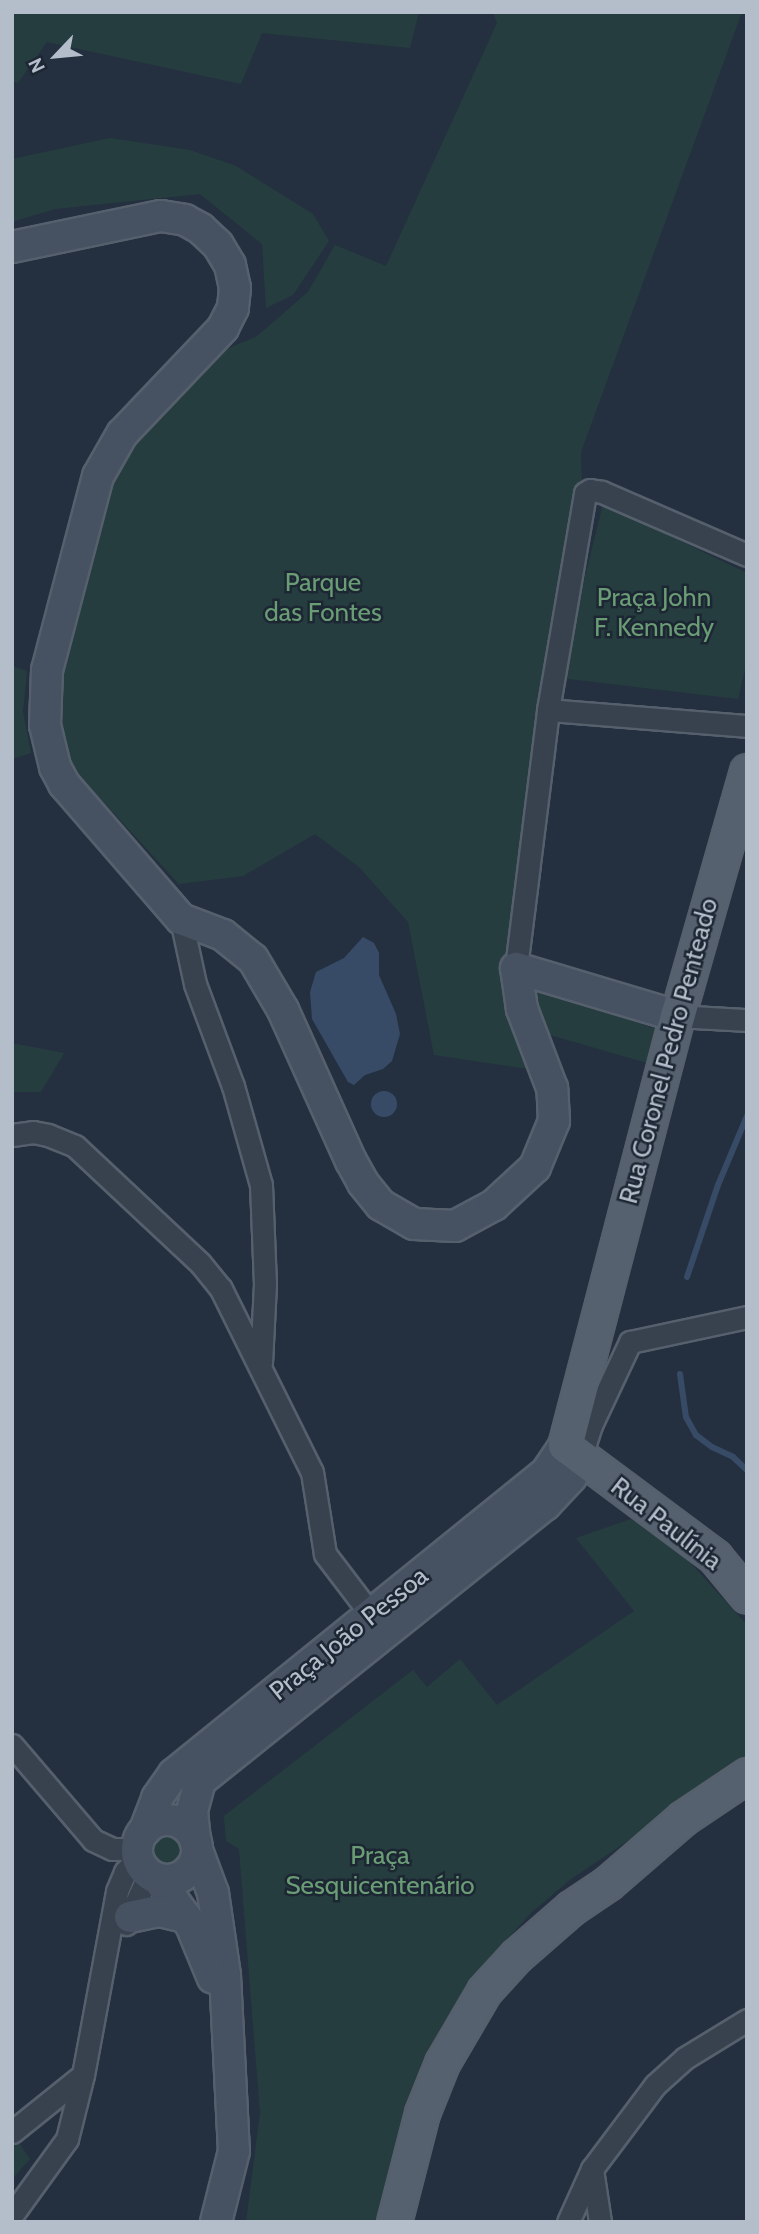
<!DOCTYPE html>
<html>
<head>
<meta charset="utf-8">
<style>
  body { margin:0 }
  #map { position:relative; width:759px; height:2234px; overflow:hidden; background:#24303f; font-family:Cabin,sans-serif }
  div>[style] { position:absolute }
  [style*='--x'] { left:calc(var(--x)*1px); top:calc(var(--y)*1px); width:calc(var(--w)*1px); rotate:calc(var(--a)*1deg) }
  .green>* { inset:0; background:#263d40 }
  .round { border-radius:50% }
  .water>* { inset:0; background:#374b67 }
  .stream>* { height:6px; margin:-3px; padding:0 3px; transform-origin:3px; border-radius:3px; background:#374b67 }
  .roads { filter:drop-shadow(2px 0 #56606d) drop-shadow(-2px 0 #56606d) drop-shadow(0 2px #56606d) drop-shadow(0 -2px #56606d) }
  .street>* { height:21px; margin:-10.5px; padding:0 10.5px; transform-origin:10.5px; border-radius:10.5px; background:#38424f }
  .secondary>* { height:30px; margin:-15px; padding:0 15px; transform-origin:15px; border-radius:15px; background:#465162 }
  .secondary>.ring { margin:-15px; padding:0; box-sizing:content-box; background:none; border:30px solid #465162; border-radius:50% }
  .primary>* { height:33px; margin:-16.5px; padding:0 16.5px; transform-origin:16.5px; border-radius:16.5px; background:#56616f }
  span { translate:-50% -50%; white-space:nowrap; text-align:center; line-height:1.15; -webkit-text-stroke:5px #1d2734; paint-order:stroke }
  .park-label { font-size:26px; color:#6a9c75 }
  .street-label { font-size:26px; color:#b4bdca }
  .frame { position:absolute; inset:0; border:14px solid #b4bdca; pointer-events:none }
  .north { position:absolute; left:21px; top:21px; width:70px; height:70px; -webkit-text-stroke:5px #1d2734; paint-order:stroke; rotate:244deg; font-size:19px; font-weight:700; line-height:28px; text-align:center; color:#b4bdca }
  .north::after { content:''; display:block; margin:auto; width:24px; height:32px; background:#b4bdca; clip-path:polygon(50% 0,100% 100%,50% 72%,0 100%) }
</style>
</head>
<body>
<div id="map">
  <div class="green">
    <div style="clip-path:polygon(12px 12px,419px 12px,410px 48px,262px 33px,241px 84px,47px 42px,18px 83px,12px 81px)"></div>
    <div style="clip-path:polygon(493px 12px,742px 12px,581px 452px,582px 483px,511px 963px,536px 1070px,434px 1055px,408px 922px,359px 867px,315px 834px,243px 876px,179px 884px,74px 770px,60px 730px,58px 702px,62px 673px,107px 489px,132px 443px,226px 349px,256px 337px,308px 292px,335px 245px,386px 266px,497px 23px)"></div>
    <div style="clip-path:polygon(110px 138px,190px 150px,236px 166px,313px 214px,329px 241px,293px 295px,266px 308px,262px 244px,200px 194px,55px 209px,12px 222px,12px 159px)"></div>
    <div style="clip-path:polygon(603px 504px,747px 573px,747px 661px,738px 699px,560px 678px)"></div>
    <div style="clip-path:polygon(12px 666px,27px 671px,23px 712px,31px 753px,12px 759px)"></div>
    <div style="clip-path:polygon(539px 990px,665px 1032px,654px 1065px,543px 1033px,537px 1028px,534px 995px)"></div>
    <div style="clip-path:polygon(12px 1043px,64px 1053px,41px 1092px,12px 1092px)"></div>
    <div style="clip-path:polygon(631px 1519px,675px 1546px,747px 1625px,747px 1761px,571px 1879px,533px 1911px,476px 1973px,448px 2017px,430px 2054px,381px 2222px,246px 2222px,260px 2113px,239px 1849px,226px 1841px,224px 1816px,413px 1670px,427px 1687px,460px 1659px,497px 1705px,634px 1611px,576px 1538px)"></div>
    <div class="round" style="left:148px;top:1831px;width:38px;height:38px"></div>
    <div style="clip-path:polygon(12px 2133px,30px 2159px,12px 2179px)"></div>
  </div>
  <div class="water">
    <div style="clip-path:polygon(363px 937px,374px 943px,379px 953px,379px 975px,396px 1014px,400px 1034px,392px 1061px,383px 1069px,365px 1075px,354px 1085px,348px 1082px,312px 1019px,310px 992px,316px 972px,344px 958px)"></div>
    <div class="round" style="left:371px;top:1091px;width:26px;height:26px"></div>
  </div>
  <div class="stream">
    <div style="--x:687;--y:1277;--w:97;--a:-71.4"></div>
    <div style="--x:718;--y:1185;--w:75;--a:-67.2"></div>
    <div style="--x:680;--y:1374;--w:43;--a:82.1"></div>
    <div style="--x:686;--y:1417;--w:21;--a:61"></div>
    <div style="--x:696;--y:1435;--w:20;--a:37"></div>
    <div style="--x:712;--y:1447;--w:23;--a:25"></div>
    <div style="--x:733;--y:1457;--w:19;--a:43"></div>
  </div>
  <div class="roads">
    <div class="street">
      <div style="--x:548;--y:710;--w:200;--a:4.6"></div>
      <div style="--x:181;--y:919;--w:66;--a:77.8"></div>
      <div style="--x:195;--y:984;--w:109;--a:69.6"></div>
      <div style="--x:233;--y:1086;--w:103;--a:74.2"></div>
      <div style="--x:261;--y:1185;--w:99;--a:87.7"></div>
      <div style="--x:265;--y:1284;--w:79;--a:92.9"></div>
      <div style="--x:516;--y:968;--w:260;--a:-82.9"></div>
      <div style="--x:548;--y:710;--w:220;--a:-80.3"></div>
      <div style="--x:585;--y:493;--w:6;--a:-31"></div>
      <div style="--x:590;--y:490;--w:12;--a:9"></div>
      <div style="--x:602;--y:492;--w:158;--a:23.5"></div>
      <div style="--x:677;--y:1016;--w:70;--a:3.3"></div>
      <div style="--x:12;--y:1135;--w:21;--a:-8"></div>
      <div style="--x:33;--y:1132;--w:15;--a:11"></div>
      <div style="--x:48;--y:1135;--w:29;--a:22"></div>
      <div style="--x:75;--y:1146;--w:171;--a:43.1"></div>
      <div style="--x:200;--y:1263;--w:33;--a:51"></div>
      <div style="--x:221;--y:1289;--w:204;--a:63.6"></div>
      <div style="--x:312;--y:1472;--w:83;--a:81"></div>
      <div style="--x:325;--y:1554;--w:89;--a:52.7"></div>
      <div style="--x:630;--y:1342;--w:120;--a:-12.1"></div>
      <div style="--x:581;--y:1456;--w:33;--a:-72"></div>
      <div style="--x:591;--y:1425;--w:92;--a:-64.8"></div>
      <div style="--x:12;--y:1745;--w:125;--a:49.5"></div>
      <div style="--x:93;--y:1840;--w:21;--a:25"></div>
      <div style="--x:112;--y:1849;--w:24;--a:0"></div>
      <div style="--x:126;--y:1924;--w:55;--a:-65.3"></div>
      <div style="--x:12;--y:2132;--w:91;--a:-38.8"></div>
      <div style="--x:592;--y:2169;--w:54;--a:81.4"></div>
      <div style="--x:12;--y:2215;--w:94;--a:-54.1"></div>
      <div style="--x:67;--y:2139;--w:66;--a:-76"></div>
      <div style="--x:83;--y:2075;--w:187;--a:-79.5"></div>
      <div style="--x:117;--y:1891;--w:21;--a:-67"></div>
      <div style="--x:125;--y:1872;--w:20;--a:-49"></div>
      <div style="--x:568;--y:2222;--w:58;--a:-65.6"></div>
      <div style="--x:592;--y:2169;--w:105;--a:-53.1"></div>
      <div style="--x:655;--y:2085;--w:40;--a:-42"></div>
      <div style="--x:685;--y:2058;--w:73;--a:-31.5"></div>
    </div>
    <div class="secondary">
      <div style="--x:12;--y:247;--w:152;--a:-11.8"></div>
      <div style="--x:161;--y:216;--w:24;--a:9"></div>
      <div style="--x:185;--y:220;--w:18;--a:29"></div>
      <div style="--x:201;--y:229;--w:23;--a:43"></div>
      <div style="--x:218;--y:245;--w:23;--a:59"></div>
      <div style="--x:230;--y:265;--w:24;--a:78"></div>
      <div style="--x:235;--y:288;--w:20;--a:96"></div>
      <div style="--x:233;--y:308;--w:22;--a:117"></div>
      <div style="--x:223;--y:328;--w:146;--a:133.6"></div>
      <div style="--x:122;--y:434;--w:48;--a:119.7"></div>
      <div style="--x:98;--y:476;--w:201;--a:104.7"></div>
      <div style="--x:47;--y:670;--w:55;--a:92.1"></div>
      <div style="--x:45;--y:725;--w:43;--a:76.6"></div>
      <div style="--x:55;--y:767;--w:19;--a:62"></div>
      <div style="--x:64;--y:784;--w:179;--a:49.1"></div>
      <div style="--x:181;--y:919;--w:45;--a:20.9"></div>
      <div style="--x:223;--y:935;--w:38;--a:39"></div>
      <div style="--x:253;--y:959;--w:59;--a:59.5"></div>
      <div style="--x:283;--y:1010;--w:166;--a:65.8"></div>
      <div style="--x:351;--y:1161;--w:25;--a:61"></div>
      <div style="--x:363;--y:1183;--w:28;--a:51"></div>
      <div style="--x:381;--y:1205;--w:38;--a:30"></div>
      <div style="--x:414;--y:1224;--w:41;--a:2.8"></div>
      <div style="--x:455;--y:1226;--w:44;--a:-28.3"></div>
      <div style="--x:494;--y:1205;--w:56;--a:-42.8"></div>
      <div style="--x:535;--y:1167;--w:50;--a:-67.6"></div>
      <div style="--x:554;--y:1121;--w:33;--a:-93"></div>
      <div style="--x:552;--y:1088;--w:85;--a:-110.8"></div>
      <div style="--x:522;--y:1009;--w:41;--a:-98.3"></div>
      <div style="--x:516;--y:968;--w:168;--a:16.6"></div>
      <div class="ring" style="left:137px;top:1820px;width:30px;height:30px"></div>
      <div style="--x:145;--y:1830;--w:34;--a:-69"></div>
      <div style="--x:157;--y:1798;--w:29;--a:-55"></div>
      <div style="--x:174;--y:1774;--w:479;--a:-39"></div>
      <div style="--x:546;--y:1473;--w:34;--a:-56"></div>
      <div style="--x:195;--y:1840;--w:29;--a:-96"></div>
      <div style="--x:192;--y:1811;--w:31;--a:-75"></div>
      <div style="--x:200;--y:1781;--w:442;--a:-38.7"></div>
      <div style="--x:545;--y:1505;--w:38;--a:-47"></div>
      <div style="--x:571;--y:1477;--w:23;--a:-65"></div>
      <div style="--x:197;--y:1850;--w:46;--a:69.6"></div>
      <div style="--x:213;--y:1893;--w:83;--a:81.7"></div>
      <div style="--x:225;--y:1975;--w:176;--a:87.1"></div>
      <div style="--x:234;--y:2151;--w:73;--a:104.2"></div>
      <div style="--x:158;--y:1879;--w:57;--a:54.3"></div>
      <div style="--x:191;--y:1925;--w:57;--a:67.5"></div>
      <div style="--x:130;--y:1917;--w:30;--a:-12"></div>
      <div style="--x:159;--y:1911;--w:28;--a:13"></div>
    </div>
    <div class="primary">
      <div style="--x:747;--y:771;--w:255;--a:105.9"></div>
      <div style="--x:677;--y:1016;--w:443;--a:104.6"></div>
      <div style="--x:565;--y:1445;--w:187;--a:36.7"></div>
      <div style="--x:715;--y:1557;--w:50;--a:50.6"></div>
      <div style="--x:394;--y:2222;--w:113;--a:-75.6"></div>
      <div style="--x:422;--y:2113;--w:54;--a:-68.2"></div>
      <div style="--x:442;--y:2063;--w:83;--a:-59.7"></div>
      <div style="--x:484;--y:1991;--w:47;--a:-47.6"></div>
      <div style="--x:516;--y:1956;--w:73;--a:-41.1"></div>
      <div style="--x:571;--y:1908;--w:45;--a:-34"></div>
      <div style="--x:608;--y:1883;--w:99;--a:-40.9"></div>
      <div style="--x:683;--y:1818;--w:77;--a:-33.9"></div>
    </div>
  </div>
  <div class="park-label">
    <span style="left:323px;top:598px">Parque<br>das Fontes</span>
    <span style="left:654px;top:613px">Praça John<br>F. Kennedy</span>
    <span style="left:380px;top:1871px">Praça<br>Sesquicentenário</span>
  </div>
  <div class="street-label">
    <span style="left:669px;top:1051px;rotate:-75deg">Rua Coronel Pedro Penteado</span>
    <span style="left:666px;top:1524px;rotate:38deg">Rua Paulínia</span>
    <span style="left:349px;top:1634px;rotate:-39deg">Praça João Pessoa</span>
  </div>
  <div class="frame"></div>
  <div class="north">N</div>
</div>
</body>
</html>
